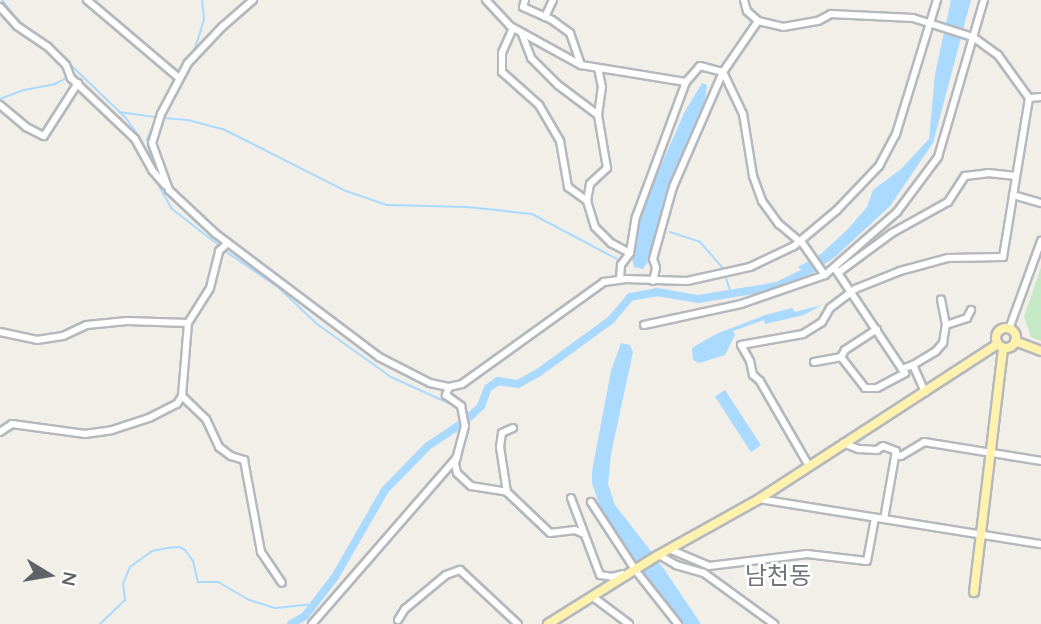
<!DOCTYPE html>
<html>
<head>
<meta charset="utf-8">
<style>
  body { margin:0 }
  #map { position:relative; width:1041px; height:624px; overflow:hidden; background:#f1efe8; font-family:Quicksand,"Noto Sans KR",sans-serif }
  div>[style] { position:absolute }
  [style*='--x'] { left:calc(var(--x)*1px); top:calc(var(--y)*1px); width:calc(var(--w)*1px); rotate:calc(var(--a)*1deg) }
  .green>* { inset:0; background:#c5e8c5 }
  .water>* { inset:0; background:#aadaff; transform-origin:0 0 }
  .stream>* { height:2px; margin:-1px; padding:0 1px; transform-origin:1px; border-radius:1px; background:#aadaff }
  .river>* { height:8px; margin:-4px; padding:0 4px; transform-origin:4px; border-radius:4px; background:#aadaff }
  .roads { filter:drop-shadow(2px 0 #b5b8bc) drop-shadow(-2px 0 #b5b8bc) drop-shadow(0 2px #b5b8bc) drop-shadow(0 -2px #b5b8bc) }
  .minor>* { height:6px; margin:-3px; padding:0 3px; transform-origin:3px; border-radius:3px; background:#fff }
  .major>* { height:8px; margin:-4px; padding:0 4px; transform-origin:4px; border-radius:4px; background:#fff2af }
  .major>.ring { margin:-4px; padding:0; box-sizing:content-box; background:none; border:8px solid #fff2af; border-radius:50% }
  span { translate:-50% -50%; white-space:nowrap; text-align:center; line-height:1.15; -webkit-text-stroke:5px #fff; paint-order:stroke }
  .quarter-label { font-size:24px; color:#70757a }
  .north { position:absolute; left:14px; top:540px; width:70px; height:70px; -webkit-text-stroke:5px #fff; paint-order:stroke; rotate:101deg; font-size:19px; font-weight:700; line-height:28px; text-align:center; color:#5f6368 }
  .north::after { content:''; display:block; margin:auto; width:24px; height:32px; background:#5f6368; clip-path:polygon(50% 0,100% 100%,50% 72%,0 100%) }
</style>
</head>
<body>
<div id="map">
  <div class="green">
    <div style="clip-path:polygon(1041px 267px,1041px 341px,1031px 337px,1024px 317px)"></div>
  </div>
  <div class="water">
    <div style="clip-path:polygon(951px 0,971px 0,933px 143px,890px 206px,835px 257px,808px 275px,798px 267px,821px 254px,848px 229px,867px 207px,873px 190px,901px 169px,929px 139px,935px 74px)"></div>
    <div style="clip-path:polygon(702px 83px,707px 85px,705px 100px,673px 174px,648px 262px,643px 269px,634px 267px,632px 259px,638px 228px,652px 186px,685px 111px)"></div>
    <div style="clip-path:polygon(822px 305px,804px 315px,765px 324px,764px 320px,733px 331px,735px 335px,725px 355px,699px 363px,693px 360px,692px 348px,716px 334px,765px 315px,792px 308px,795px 312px)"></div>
    <div style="clip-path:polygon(621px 343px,630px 345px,633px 352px,611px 454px,608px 484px,615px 505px,654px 555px,639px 566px,603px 515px,592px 483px,592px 471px,611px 371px)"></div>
    <div style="left:725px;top:390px;width:66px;height:12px;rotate:57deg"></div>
    <div style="clip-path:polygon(656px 559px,664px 569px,701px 624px,683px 624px,642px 570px)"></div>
  </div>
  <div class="stream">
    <div style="--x:2;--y:0;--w:34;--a:52"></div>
    <div style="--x:53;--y:48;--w:100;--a:43.8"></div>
    <div style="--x:125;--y:117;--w:24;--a:54"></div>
    <div style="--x:139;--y:136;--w:10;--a:73"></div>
    <div style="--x:178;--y:75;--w:29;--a:-56"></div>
    <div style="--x:194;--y:51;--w:23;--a:-72"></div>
    <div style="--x:201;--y:29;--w:10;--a:-73"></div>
    <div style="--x:204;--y:19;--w:19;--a:-96"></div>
    <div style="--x:0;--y:99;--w:26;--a:-21"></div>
    <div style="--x:24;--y:90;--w:32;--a:-11"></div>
    <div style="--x:55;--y:84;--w:15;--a:-28"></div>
    <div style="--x:119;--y:112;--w:35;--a:8"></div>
    <div style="--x:164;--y:118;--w:24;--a:5"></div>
    <div style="--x:188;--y:120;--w:38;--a:15"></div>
    <div style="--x:225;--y:130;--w:136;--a:26.8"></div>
    <div style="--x:346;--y:191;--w:43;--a:18.9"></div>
    <div style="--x:387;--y:205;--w:80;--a:1.4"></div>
    <div style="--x:467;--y:207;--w:65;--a:6.1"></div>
    <div style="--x:532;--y:214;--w:96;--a:27.9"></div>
    <div style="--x:151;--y:161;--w:22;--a:-100"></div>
    <div style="--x:147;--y:139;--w:27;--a:-66"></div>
    <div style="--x:152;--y:174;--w:40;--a:60.3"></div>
    <div style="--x:172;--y:209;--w:62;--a:37.8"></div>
    <div style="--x:670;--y:232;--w:32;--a:18"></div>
    <div style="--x:700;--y:242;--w:37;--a:49"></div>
    <div style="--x:225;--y:251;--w:64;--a:34.2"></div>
    <div style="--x:278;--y:287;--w:54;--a:43.5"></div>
    <div style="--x:317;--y:324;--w:91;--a:35.6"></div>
    <div style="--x:391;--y:377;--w:72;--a:24.4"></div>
    <div style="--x:725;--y:275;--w:20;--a:72"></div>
    <div style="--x:464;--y:411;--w:9;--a:27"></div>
    <div style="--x:100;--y:624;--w:35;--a:-44"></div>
    <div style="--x:125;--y:600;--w:16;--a:-97"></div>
    <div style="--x:123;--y:584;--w:18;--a:-68"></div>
    <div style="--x:130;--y:567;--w:27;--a:-36"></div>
    <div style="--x:152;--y:551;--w:15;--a:-11"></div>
    <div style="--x:167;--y:548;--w:12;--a:-5"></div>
    <div style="--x:179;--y:547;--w:7;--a:27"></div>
    <div style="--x:185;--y:550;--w:14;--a:54"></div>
    <div style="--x:193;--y:561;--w:22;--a:77"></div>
    <div style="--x:198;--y:582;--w:20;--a:0"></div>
    <div style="--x:218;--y:582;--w:36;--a:30"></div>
    <div style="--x:249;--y:600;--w:28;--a:17"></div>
    <div style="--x:276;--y:608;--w:38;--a:-6"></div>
  </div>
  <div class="river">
    <div style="--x:291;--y:624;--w:16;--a:-30"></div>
    <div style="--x:305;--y:616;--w:49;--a:-52.4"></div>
    <div style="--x:335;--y:577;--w:100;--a:-60.1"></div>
    <div style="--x:385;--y:490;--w:62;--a:-45.7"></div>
    <div style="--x:428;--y:446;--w:43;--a:-33.7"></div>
    <div style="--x:464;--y:422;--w:23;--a:-43"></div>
    <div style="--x:481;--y:406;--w:19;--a:-69"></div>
    <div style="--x:488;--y:388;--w:12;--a:-35"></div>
    <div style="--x:498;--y:381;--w:20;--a:9"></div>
    <div style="--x:518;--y:384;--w:23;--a:-29"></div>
    <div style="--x:538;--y:373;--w:90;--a:-36"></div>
    <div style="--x:611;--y:320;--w:30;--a:-50"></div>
    <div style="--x:630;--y:297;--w:27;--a:-10"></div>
    <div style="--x:657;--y:292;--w:42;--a:9.7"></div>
    <div style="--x:698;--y:299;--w:80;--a:-9.3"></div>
    <div style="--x:777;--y:286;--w:39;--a:-26"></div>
  </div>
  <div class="roads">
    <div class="minor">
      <div style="--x:87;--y:0;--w:121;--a:40.3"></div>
      <div style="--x:253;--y:0;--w:41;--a:138.9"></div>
      <div style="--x:222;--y:27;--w:50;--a:133.4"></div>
      <div style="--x:188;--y:63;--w:58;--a:117.9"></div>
      <div style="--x:161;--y:114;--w:30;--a:107"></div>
      <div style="--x:152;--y:143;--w:50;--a:70.1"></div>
      <div style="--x:169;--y:190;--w:64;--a:43.1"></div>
      <div style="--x:216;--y:234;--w:204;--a:37"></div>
      <div style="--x:379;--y:357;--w:57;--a:27"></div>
      <div style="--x:430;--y:383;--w:19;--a:12"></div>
      <div style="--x:449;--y:387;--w:13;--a:-13"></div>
      <div style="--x:462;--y:384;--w:175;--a:-35.7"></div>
      <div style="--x:604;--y:282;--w:22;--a:-8"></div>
      <div style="--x:626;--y:279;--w:61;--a:1.9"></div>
      <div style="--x:687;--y:281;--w:65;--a:-12.5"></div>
      <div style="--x:750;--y:267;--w:49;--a:-25.5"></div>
      <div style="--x:794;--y:246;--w:56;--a:-39.9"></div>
      <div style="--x:837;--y:210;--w:61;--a:-46.3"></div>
      <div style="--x:879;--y:166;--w:36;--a:-62"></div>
      <div style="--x:896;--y:134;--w:140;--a:-73"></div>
      <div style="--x:486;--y:0;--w:35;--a:47"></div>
      <div style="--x:510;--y:26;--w:81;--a:28.8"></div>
      <div style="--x:581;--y:65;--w:106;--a:9.2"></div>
      <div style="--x:686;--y:82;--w:21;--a:-49"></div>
      <div style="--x:700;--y:66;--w:24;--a:15"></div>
      <div style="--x:723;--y:72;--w:47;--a:64.5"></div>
      <div style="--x:743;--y:114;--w:63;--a:80.8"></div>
      <div style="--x:753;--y:176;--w:27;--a:70"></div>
      <div style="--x:762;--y:201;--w:29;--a:54"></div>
      <div style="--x:779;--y:224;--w:31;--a:40"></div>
      <div style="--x:803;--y:244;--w:38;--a:55"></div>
      <div style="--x:525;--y:0;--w:7;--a:106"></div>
      <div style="--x:523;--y:7;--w:32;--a:24"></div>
      <div style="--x:552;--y:20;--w:22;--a:36"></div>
      <div style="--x:570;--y:33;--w:34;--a:71"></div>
      <div style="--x:744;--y:0;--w:11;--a:75"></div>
      <div style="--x:747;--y:11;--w:15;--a:42"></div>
      <div style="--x:0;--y:7;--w:25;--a:48"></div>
      <div style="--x:17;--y:26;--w:37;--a:34"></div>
      <div style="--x:48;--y:47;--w:25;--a:45"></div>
      <div style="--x:66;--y:65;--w:14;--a:69"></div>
      <div style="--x:71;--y:78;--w:88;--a:43.6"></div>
      <div style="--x:135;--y:139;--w:35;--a:61"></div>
      <div style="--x:152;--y:170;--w:20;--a:49"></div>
      <div style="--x:545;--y:17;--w:19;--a:-65"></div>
      <div style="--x:513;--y:28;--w:27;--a:114"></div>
      <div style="--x:502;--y:53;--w:19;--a:90"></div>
      <div style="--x:502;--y:72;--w:50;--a:41.7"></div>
      <div style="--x:539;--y:105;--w:42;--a:59.7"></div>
      <div style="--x:560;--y:141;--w:47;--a:80.1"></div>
      <div style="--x:568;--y:187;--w:24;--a:36"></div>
      <div style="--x:522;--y:34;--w:26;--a:69"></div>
      <div style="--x:531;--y:58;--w:38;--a:45"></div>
      <div style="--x:558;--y:85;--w:50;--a:36.9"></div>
      <div style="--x:598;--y:115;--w:28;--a:-82"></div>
      <div style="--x:602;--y:87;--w:19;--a:-102"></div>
      <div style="--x:0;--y:105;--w:34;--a:40"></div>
      <div style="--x:26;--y:127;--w:20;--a:27"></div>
      <div style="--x:44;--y:136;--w:63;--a:-57.3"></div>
      <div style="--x:598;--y:115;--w:54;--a:80.4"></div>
      <div style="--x:607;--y:168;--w:23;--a:137"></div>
      <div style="--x:590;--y:184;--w:17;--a:100"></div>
      <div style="--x:587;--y:201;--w:27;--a:73"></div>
      <div style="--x:595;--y:227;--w:23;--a:45"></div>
      <div style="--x:611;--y:243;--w:21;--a:28"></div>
      <div style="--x:1013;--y:195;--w:29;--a:16"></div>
      <div style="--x:836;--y:270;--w:119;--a:56.3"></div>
      <div style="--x:902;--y:369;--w:12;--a:-20"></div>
      <div style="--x:913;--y:365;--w:30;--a:66"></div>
      <div style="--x:839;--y:272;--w:66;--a:-36.3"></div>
      <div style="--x:892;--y:233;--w:64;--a:-29"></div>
      <div style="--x:948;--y:202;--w:31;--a:-57"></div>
      <div style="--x:965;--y:176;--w:23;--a:-7"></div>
      <div style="--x:988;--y:173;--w:28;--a:6"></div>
      <div style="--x:620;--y:279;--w:14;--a:-86"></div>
      <div style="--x:621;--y:265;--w:15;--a:-53"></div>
      <div style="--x:630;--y:253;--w:36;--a:-81"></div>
      <div style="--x:636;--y:217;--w:144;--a:-69.7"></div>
      <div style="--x:653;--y:281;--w:13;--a:-77"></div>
      <div style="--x:656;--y:268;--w:9;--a:-108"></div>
      <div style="--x:653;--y:259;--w:75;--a:-74.5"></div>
      <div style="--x:673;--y:187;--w:125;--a:-66.5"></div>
      <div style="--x:723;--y:72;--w:62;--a:-55.5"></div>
      <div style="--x:758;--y:21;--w:26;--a:13"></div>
      <div style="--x:783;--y:27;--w:36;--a:-10"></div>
      <div style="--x:818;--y:21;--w:15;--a:-28"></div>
      <div style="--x:831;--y:14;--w:82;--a:2.8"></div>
      <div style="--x:913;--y:18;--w:63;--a:17.6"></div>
      <div style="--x:973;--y:37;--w:31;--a:36"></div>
      <div style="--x:998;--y:55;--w:53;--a:54.2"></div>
      <div style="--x:188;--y:323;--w:73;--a:94.7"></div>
      <div style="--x:182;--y:396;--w:33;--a:44"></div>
      <div style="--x:206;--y:419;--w:31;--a:65"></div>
      <div style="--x:219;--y:447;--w:15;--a:37"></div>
      <div style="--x:231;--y:456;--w:14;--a:17"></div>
      <div style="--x:244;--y:460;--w:94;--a:79.5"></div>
      <div style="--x:261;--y:552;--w:37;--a:56"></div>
      <div style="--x:644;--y:325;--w:99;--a:-12.2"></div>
      <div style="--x:741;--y:304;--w:89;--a:-19"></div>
      <div style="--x:825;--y:275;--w:96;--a:-41.2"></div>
      <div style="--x:897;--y:212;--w:69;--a:-53.3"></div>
      <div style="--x:938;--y:157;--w:164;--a:-73.7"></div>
      <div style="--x:946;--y:325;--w:22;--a:-18"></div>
      <div style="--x:967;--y:318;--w:9;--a:-63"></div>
      <div style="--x:1009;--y:329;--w:94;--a:-70"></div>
      <div style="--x:0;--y:332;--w:38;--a:12"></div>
      <div style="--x:37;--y:340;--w:26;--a:-9"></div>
      <div style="--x:63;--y:336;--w:26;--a:-25"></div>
      <div style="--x:87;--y:325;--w:40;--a:-5.7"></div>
      <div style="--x:127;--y:321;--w:61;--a:1.9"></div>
      <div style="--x:188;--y:323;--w:41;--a:-57.8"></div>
      <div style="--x:210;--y:288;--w:38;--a:-76"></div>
      <div style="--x:219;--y:251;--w:12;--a:-42"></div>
      <div style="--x:841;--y:357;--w:39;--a:52"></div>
      <div style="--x:865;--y:388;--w:12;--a:0"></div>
      <div style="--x:877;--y:388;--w:32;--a:-28"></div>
      <div style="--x:905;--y:373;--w:5;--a:-127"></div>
      <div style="--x:814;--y:362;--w:27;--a:-10"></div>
      <div style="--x:841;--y:357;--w:8;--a:-60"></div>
      <div style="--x:845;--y:350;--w:38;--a:-33"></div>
      <div style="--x:913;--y:365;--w:27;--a:-31"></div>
      <div style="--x:936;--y:351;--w:11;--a:-49"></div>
      <div style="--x:943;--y:343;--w:18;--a:-81"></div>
      <div style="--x:946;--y:325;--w:26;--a:-101"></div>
      <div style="--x:449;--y:387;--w:9;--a:111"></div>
      <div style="--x:446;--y:395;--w:19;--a:36"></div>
      <div style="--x:461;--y:406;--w:20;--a:79"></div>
      <div style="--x:465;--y:426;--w:39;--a:105"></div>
      <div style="--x:455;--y:464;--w:9;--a:77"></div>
      <div style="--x:457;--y:473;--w:19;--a:43"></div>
      <div style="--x:471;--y:486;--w:36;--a:9"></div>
      <div style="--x:513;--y:428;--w:12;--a:156"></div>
      <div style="--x:502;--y:433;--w:14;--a:98"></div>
      <div style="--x:500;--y:447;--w:46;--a:81.2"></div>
      <div style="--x:507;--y:492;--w:59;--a:43.6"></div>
      <div style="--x:550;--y:533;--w:25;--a:-7"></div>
      <div style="--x:575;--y:530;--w:8;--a:23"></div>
      <div style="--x:0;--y:432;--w:14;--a:-34"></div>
      <div style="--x:12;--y:424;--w:74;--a:7.8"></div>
      <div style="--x:85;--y:434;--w:27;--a:-8"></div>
      <div style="--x:112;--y:430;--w:39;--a:-18"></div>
      <div style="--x:149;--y:418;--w:31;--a:-27"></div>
      <div style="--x:177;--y:404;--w:9;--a:-58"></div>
      <div style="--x:843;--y:443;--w:17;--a:21"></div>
      <div style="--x:859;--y:449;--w:18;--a:3"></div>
      <div style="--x:877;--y:450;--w:7;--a:-34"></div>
      <div style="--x:883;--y:446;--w:14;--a:21"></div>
      <div style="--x:896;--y:451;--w:69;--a:100"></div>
      <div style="--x:896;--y:455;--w:5;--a:11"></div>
      <div style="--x:901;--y:456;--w:27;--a:-31"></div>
      <div style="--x:924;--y:442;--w:119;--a:9.2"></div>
      <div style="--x:809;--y:466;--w:98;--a:-120"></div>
      <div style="--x:760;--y:381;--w:9;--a:-139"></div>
      <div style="--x:753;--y:375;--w:14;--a:-102"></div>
      <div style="--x:750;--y:361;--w:18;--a:-119"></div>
      <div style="--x:741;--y:345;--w:63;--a:-10.1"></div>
      <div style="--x:803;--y:334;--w:22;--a:-32"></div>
      <div style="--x:822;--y:322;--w:16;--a:-60"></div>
      <div style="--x:830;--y:308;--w:31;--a:-37"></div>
      <div style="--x:855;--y:289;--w:48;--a:-21.8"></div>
      <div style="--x:900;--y:271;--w:50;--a:-15.2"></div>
      <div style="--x:948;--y:258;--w:55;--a:-1"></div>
      <div style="--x:1003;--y:257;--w:161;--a:-80.7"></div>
      <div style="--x:1029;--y:98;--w:12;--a:-5"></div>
      <div style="--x:571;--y:498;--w:82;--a:69.4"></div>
      <div style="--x:600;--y:575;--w:12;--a:9"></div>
      <div style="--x:612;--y:577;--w:11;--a:-15"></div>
      <div style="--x:759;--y:499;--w:286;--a:9.1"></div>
      <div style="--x:591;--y:502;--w:82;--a:56.9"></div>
      <div style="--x:636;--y:571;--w:68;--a:51.6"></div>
      <div style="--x:669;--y:549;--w:43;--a:23"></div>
      <div style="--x:709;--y:566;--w:99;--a:-7"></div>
      <div style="--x:807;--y:554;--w:60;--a:6.7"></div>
      <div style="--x:867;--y:561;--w:44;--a:-79.5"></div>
      <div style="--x:659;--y:555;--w:20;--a:30"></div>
      <div style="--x:676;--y:565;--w:29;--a:16"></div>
      <div style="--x:704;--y:573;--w:87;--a:36.1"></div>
      <div style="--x:593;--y:597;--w:45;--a:36.9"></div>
      <div style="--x:398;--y:620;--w:13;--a:-58"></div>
      <div style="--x:405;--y:609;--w:53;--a:-39.7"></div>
      <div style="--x:446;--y:575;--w:15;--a:-20"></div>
      <div style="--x:460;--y:570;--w:79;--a:43"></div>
      <div style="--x:312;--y:624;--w:221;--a:-49"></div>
    </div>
    <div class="major">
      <div class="ring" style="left:996px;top:328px;width:12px;height:12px"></div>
      <div style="--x:1015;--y:341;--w:28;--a:21"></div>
      <div style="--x:974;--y:592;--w:246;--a:-83.2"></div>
      <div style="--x:548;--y:624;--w:128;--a:-32"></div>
      <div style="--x:657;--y:556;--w:117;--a:-29.2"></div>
      <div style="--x:759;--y:499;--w:285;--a:-33"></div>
    </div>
  </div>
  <div class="quarter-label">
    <span style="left:778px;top:576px">남천동</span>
  </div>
  <div class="north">N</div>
</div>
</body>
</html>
